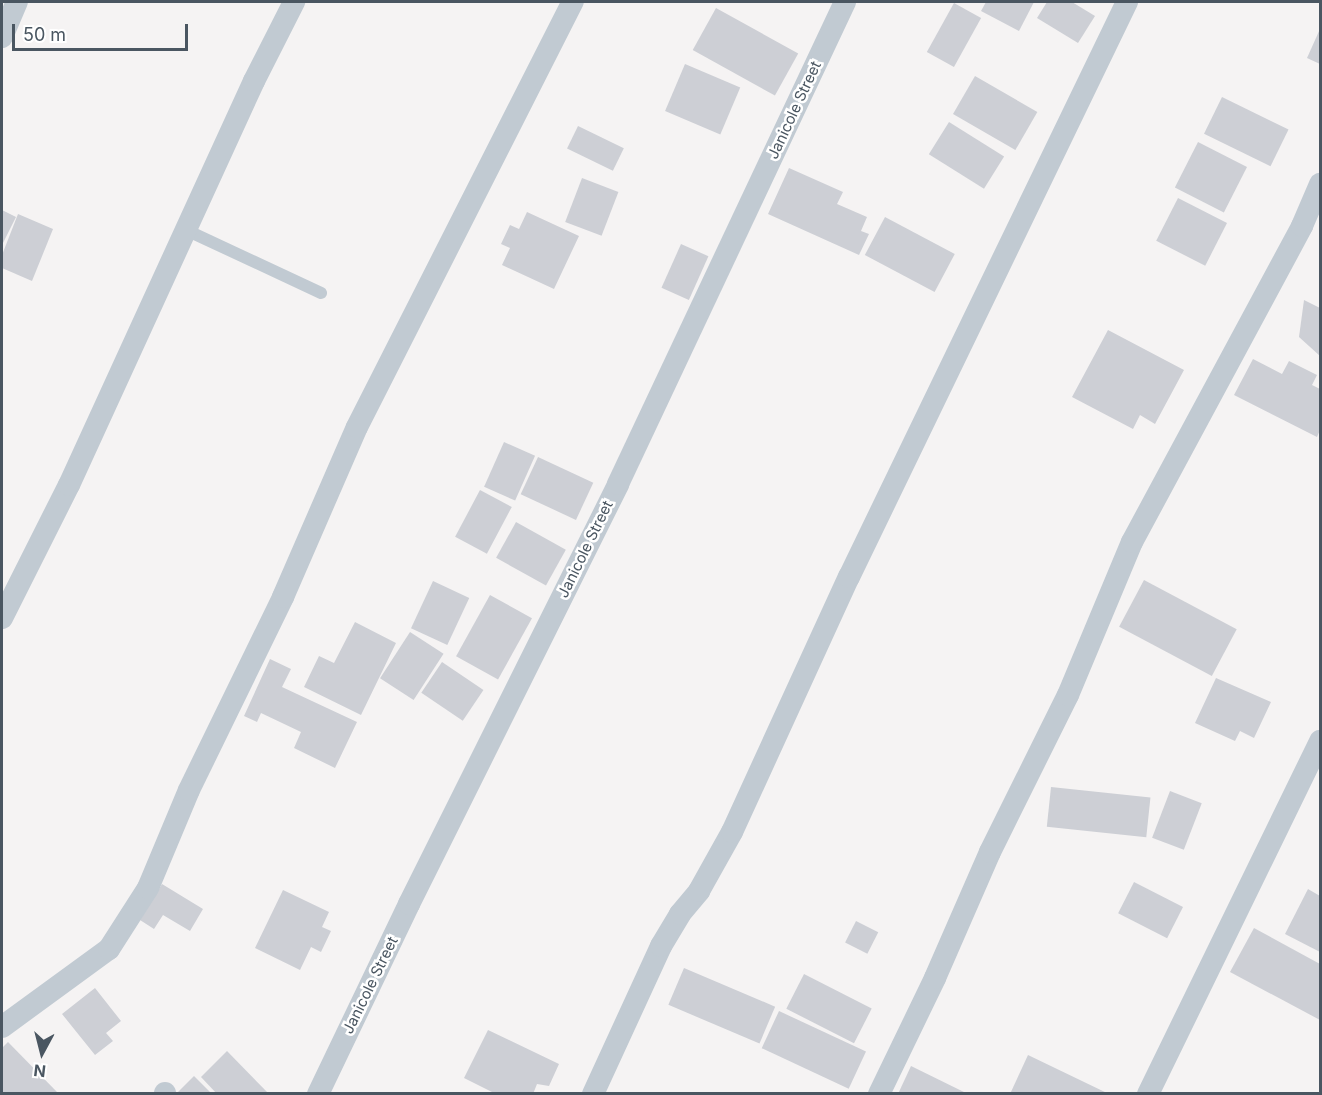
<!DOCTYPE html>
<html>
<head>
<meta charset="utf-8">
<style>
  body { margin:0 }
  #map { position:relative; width:1322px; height:1095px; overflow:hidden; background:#f5f3f3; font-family:Inter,sans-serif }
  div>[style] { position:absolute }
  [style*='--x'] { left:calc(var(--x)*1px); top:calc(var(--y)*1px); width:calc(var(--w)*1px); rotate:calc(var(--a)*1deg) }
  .building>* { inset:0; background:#cdcfd5; transform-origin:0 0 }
  .service>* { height:12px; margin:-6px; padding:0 6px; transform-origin:6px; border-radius:6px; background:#c1cad2 }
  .minor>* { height:22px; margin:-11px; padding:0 11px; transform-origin:11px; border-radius:11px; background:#c1cad2 }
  span { translate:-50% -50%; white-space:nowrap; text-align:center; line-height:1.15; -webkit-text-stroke:5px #fff; paint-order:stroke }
  .street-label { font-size:15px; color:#4a5661 }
  .frame { position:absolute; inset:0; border:3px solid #4a5661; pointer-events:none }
  .north { position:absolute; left:12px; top:1023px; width:60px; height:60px; -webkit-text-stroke:4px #fff; paint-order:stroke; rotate:187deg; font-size:16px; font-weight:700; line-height:24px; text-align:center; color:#4a5661 }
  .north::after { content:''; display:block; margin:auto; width:21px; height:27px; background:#4a5661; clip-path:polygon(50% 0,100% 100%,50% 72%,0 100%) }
  .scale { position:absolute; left:12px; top:24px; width:176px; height:27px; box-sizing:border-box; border:3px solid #4a5661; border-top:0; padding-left:8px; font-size:18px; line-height:21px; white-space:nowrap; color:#4a5661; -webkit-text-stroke:4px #fff; paint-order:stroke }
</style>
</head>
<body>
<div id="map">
  <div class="building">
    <div style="clip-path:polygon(986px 2px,1034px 2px,1019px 31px,981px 11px)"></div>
    <div style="clip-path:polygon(1047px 2px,1072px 2px,1095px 16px,1078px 43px,1037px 18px)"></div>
    <div style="left:954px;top:3px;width:31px;height:56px;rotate:29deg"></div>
    <div style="left:716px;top:8px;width:94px;height:48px;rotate:29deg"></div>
    <div style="clip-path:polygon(1320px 29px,1320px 64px,1307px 58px)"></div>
    <div style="left:685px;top:64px;width:60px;height:51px;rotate:23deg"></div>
    <div style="left:975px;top:76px;width:72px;height:44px;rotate:30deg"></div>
    <div style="left:1222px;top:97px;width:74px;height:41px;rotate:26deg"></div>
    <div style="left:949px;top:122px;width:65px;height:38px;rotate:32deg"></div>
    <div style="left:578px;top:126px;width:51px;height:25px;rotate:26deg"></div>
    <div style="left:1198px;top:142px;width:55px;height:51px;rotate:27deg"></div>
    <div style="clip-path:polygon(789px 168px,843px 192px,837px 204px,867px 217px,861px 231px,869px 234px,859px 255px,768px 214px)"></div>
    <div style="left:582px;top:178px;width:39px;height:47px;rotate:21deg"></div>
    <div style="left:1178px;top:198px;width:55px;height:48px;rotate:27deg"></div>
    <div style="clip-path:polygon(2px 210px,16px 217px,2px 245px)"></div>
    <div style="clip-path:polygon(527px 212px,579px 236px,554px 289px,502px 265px,510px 248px,501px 244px,510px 225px,519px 229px)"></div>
    <div style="clip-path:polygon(18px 214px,53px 229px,32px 281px,2px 268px,2px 255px)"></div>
    <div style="left:885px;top:217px;width:79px;height:43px;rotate:28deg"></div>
    <div style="left:681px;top:244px;width:30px;height:48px;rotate:24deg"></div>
    <div style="clip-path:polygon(1304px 300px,1320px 308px,1320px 356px,1299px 337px)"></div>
    <div style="clip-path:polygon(1108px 330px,1184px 370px,1155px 424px,1140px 415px,1133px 429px,1072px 397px)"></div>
    <div style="clip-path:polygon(1253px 359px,1282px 374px,1289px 361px,1317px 375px,1312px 385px,1320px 389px,1320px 430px,1317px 437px,1234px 395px)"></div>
    <div style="left:504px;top:442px;width:34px;height:49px;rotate:24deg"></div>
    <div style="left:538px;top:457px;width:61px;height:41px;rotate:25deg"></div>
    <div style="left:480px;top:490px;width:36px;height:53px;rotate:28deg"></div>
    <div style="left:516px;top:522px;width:57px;height:41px;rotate:29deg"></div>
    <div style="left:1144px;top:580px;width:105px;height:53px;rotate:28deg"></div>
    <div style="left:433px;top:581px;width:40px;height:52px;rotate:25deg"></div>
    <div style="left:490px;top:595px;width:48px;height:70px;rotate:29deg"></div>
    <div style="clip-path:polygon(355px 622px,396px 643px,361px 715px,304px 687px,319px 656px,334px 663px)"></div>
    <div style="left:410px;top:632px;width:40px;height:55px;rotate:33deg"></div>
    <div style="clip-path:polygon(270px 659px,291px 669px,282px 687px,357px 722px,335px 768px,294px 748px,301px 732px,261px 713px,257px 722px,244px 716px)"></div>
    <div style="left:442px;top:662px;width:50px;height:37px;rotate:34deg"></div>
    <div style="clip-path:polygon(1216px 678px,1271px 702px,1254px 738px,1240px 731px,1235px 741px,1195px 723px)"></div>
    <div style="left:1051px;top:787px;width:100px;height:40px;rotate:6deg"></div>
    <div style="left:1170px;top:791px;width:34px;height:50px;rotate:21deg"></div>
    <div style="left:1134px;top:882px;width:55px;height:35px;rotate:27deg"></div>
    <div style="clip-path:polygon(162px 884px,203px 909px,190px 931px,163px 915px,154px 929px,140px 920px)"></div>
    <div style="clip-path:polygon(1308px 889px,1320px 896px,1320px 952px,1285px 934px)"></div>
    <div style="clip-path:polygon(283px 890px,329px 912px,322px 927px,331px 931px,321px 952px,311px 947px,300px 970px,255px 948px)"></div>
    <div style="left:856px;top:921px;width:25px;height:24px;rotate:27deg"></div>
    <div style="clip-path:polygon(1254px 928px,1320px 964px,1320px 1020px,1230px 972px)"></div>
    <div style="left:684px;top:968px;width:99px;height:40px;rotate:23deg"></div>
    <div style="left:804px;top:974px;width:76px;height:39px;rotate:27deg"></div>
    <div style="clip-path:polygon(95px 988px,121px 1021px,106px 1033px,113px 1041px,95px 1055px,62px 1014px)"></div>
    <div style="left:779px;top:1011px;width:96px;height:41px;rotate:25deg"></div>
    <div style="clip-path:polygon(488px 1030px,559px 1064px,549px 1086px,537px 1084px,533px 1094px,496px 1094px,464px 1078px)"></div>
    <div style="clip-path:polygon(8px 1042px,57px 1092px,55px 1094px,2px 1094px,2px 1048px)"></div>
    <div style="clip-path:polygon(227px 1051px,269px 1094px,217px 1094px,201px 1077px)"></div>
    <div style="clip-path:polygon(1028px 1055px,1109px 1094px,1010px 1094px)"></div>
    <div style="clip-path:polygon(911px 1066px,968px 1094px,898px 1094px)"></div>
    <div style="clip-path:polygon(194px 1076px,212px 1094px,176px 1094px)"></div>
  </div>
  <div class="service">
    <div style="--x:186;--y:230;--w:149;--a:25"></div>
  </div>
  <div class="minor">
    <div style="--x:2;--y:37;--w:38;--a:-67"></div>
    <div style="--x:2;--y:618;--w:149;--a:-63.3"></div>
    <div style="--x:69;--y:485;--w:444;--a:-65.4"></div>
    <div style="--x:254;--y:81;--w:89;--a:-63.1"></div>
    <div style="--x:2;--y:1027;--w:132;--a:-36.1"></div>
    <div style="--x:109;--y:949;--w:72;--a:-57.4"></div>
    <div style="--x:148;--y:888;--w:106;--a:-67.3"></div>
    <div style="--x:189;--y:790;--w:215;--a:-64"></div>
    <div style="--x:283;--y:597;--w:185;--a:-66.5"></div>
    <div style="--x:357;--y:427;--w:477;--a:-63.1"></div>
    <div style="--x:165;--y:1094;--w:1;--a:-90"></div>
    <div style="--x:318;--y:1094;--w:211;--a:-64.4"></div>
    <div style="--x:409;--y:904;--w:469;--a:-63.5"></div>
    <div style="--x:618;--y:484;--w:533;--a:-64.78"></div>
    <div style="--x:593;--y:1094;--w:163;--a:-65.3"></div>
    <div style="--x:661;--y:946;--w:37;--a:-59"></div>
    <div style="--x:680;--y:914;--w:30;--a:-50"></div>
    <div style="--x:699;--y:891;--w:68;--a:-60.8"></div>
    <div style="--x:732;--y:832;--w:281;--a:-65.4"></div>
    <div style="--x:849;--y:577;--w:639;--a:-64.2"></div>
    <div style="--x:879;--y:1094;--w:129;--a:-64.2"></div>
    <div style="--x:935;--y:978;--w:137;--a:-66.4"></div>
    <div style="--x:990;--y:852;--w:175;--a:-63.6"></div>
    <div style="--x:1068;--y:695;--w:166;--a:-67.3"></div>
    <div style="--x:1132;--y:542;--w:359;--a:-61.7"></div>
    <div style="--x:1302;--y:226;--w:46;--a:-66.8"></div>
    <div style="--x:1148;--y:1094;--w:393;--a:-64"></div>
  </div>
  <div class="street-label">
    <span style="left:794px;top:110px;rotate:-65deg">Janicole Street</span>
    <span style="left:585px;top:549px;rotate:-64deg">Janicole Street</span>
    <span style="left:370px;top:985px;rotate:-64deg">Janicole Street</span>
  </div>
  <div class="frame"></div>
  <div class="north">N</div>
  <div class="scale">50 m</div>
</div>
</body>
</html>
